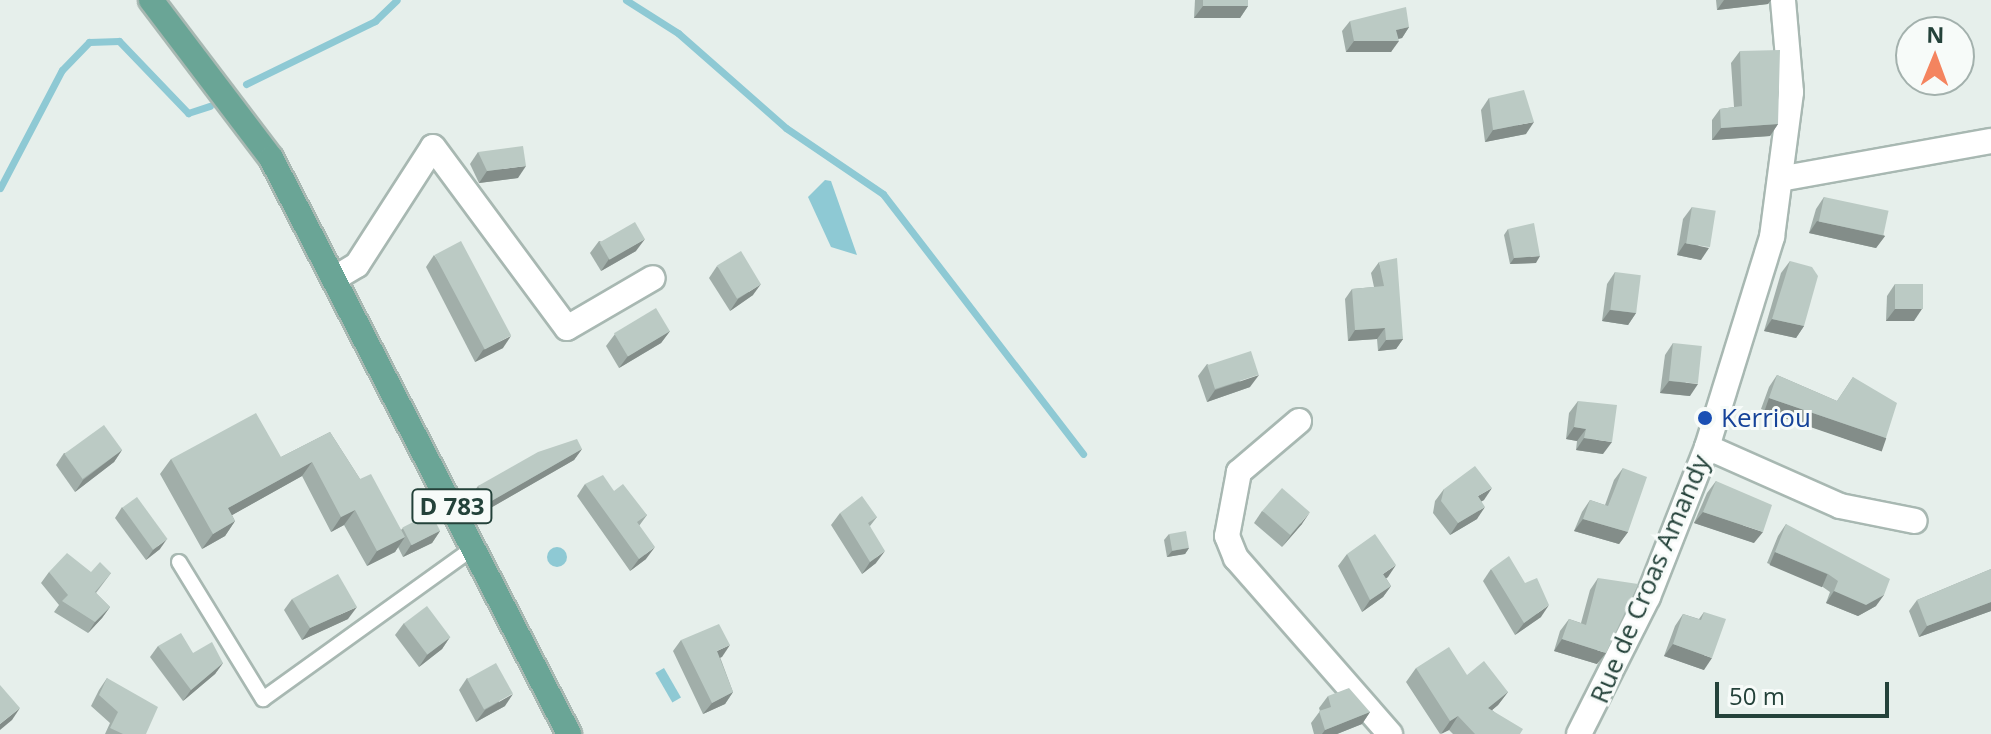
<!DOCTYPE html>
<html>
<head>
<meta charset="utf-8">
<style>
  body { margin:0 }
  #map { position:relative; width:1991px; height:734px; overflow:hidden; background:#e6efeb; font-family:"Open Sans",sans-serif }
  div>[style] { position:absolute }
  [style*='--x'] { left:calc(var(--x)*1px); top:calc(var(--y)*1px); width:calc(var(--w)*1px); rotate:calc(var(--a)*1deg) }
  .water>* { inset:0; background:#8ec9d4; transform-origin:0 0 }
  .round { border-radius:50% }
  .stream>* { height:7px; margin:-3.5px; padding:0 3.5px; transform-origin:3.5px; border-radius:3.5px; background:#8ec9d4 }
  .roads { filter:drop-shadow(2px 0 #a8b8b2) drop-shadow(-2px 0 #a8b8b2) drop-shadow(0 2px #a8b8b2) drop-shadow(0 -2px #a8b8b2) }
  .service>* { height:14px; margin:-7px; padding:0 7px; transform-origin:7px; border-radius:7px; background:#fff }
  .minor>* { height:24px; margin:-12px; padding:0 12px; transform-origin:12px; border-radius:12px; background:#fff }
  .primary>* { height:24px; margin:-12px; padding:0 12px; transform-origin:12px; border-radius:12px; background:#6aa596 }
  .wall>* { inset:0; background:#a1aea9 }
  .shaded-wall>* { inset:0; background:#838d89; transform-origin:0 0 }
  .building>* { inset:0; background:#bbcac4; transform-origin:0 0 }
  .dots>* { width:22px; height:22px; translate:-50% -50%; box-sizing:border-box; border:4px solid #f7fbf9; border-radius:50% }
  span { translate:-50% -50%; white-space:nowrap; text-align:center; line-height:1.15; -webkit-text-stroke:6px #f7fbf9; paint-order:stroke }
  .shield-label span { padding:2px 6px; background:#f7fbf9; border:2px solid; border-radius:6px; -webkit-text-stroke-width:0 }
  .shield-label { font-size:24px; color:#24423a; font-weight:700 }
  .transit-label { font-size:26px; color:#164399 }
  .left { translate:0 -50%; text-align:left }
  .street-label { font-size:26px; color:#24423a }
  .north { position:absolute; left:1895px; top:16px; width:80px; height:80px; box-sizing:border-box; background:#f7fbf9; border:2px solid #a3b1ad; border-radius:50%; rotate:1deg; font-size:22px; font-weight:700; line-height:32px; text-align:center; color:#24423a }
  .north::after { content:''; display:block; margin:auto; width:28px; height:36px; background:#f4845f; clip-path:polygon(50% 0,100% 100%,50% 72%,0 100%) }
  .scale { position:absolute; left:1715px; top:682px; width:174px; height:36px; box-sizing:border-box; border:4px solid #24423a; border-top:0; padding-left:10px; font-size:24px; line-height:28px; white-space:nowrap; color:#24423a; -webkit-text-stroke:6px #f7fbf9; paint-order:stroke }
</style>
</head>
<body>
<div id="map">
  <div class="water">
    <div style="clip-path:polygon(825px 180px,831px 181px,857px 255px,831px 247px,808px 197px)"></div>
    <div class="round" style="left:547px;top:547px;width:20px;height:20px"></div>
    <div style="left:664px;top:668px;width:34px;height:10px;rotate:60deg"></div>
  </div>
  <div class="stream">
    <div style="--x:626;--y:0;--w:62;--a:32.4"></div>
    <div style="--x:678;--y:33;--w:144;--a:41.3"></div>
    <div style="--x:786;--y:128;--w:117;--a:34.2"></div>
    <div style="--x:883;--y:194;--w:328;--a:52.4"></div>
    <div style="--x:246;--y:84;--w:144;--a:-26"></div>
    <div style="--x:375;--y:21;--w:30;--a:-44"></div>
    <div style="--x:0;--y:188;--w:133;--a:-62.3"></div>
    <div style="--x:62;--y:70;--w:39;--a:-46"></div>
    <div style="--x:89;--y:42;--w:30;--a:-2"></div>
    <div style="--x:119;--y:41;--w:100;--a:46.2"></div>
    <div style="--x:188;--y:113;--w:23;--a:-18"></div>
  </div>
  <div class="roads">
    <div class="service">
      <div style="--x:179;--y:562;--w:161;--a:58.5"></div>
      <div style="--x:263;--y:699;--w:259;--a:-35.7"></div>
    </div>
    <div class="minor">
      <div style="--x:1785;--y:178;--w:209;--a:-10.2"></div>
      <div style="--x:337;--y:277;--w:23;--a:-31"></div>
      <div style="--x:357;--y:265;--w:140;--a:-57.2"></div>
      <div style="--x:433;--y:147;--w:225;--a:53.5"></div>
      <div style="--x:567;--y:328;--w:99;--a:-30.2"></div>
      <div style="--x:1299;--y:421;--w:79;--a:139.6"></div>
      <div style="--x:1239;--y:472;--w:65;--a:100.6"></div>
      <div style="--x:1227;--y:536;--w:24;--a:68"></div>
      <div style="--x:1236;--y:558;--w:234;--a:48.8"></div>
      <div style="--x:1707;--y:447;--w:145;--a:23.9"></div>
      <div style="--x:1840;--y:506;--w:76;--a:11.3"></div>
      <div style="--x:1579;--y:734;--w:153;--a:-63.3"></div>
      <div style="--x:1648;--y:597;--w:161;--a:-68.5"></div>
      <div style="--x:1707;--y:447;--w:220;--a:-72.8"></div>
      <div style="--x:1772;--y:237;--w:146;--a:-82.5"></div>
      <div style="--x:1791;--y:92;--w:92;--a:-95"></div>
    </div>
    <div class="primary">
      <div style="--x:151;--y:0;--w:198;--a:52.8"></div>
      <div style="--x:271;--y:158;--w:649;--a:62.64"></div>
    </div>
  </div>
  <div class="wall">
    <div style="clip-path:polygon(1195px 0,1248px 0,1248px 6px,1240px 18px,1194px 18px)"></div>
    <div style="clip-path:polygon(1716px 0,1771px 0,1768px 4px,1717px 10px)"></div>
    <div style="clip-path:polygon(1350px 21px,1409px 27px,1402px 38px,1398px 39px,1391px 52px,1346px 52px,1342px 31px)"></div>
    <div style="clip-path:polygon(1740px 51px,1778px 124px,1770px 136px,1712px 140px,1712px 120px,1720px 109px,1734px 107px,1731px 63px)"></div>
    <div style="clip-path:polygon(1489px 98px,1526px 134px,1485px 142px,1481px 110px)"></div>
    <div style="clip-path:polygon(478px 152px,518px 178px,479px 183px,470px 164px)"></div>
    <div style="clip-path:polygon(1824px 197px,1885px 236px,1876px 248px,1809px 233px,1816px 209px)"></div>
    <div style="clip-path:polygon(1692px 207px,1701px 260px,1677px 255px,1683px 219px)"></div>
    <div style="clip-path:polygon(1508px 229px,1536px 263px,1510px 264px,1504px 235px)"></div>
    <div style="clip-path:polygon(599px 241px,636px 251px,601px 271px,590px 253px)"></div>
    <div style="clip-path:polygon(434px 255px,503px 348px,475px 362px,426px 267px)"></div>
    <div style="clip-path:polygon(1790px 261px,1804px 326px,1796px 338px,1764px 331px,1781px 273px)"></div>
    <div style="clip-path:polygon(1379px 262px,1403px 339px,1396px 349px,1378px 351px,1377px 339px,1348px 341px,1345px 299px,1352px 289px,1374px 287px,1371px 273px)"></div>
    <div style="clip-path:polygon(717px 266px,753px 295px,730px 311px,709px 278px)"></div>
    <div style="clip-path:polygon(1615px 272px,1636px 313px,1628px 325px,1602px 321px,1607px 284px)"></div>
    <div style="clip-path:polygon(1895px 284px,1914px 321px,1886px 321px,1887px 296px)"></div>
    <div style="clip-path:polygon(670px 331px,661px 343px,619px 368px,606px 346px,615px 334px)"></div>
    <div style="clip-path:polygon(1673px 343px,1690px 396px,1660px 393px,1665px 355px)"></div>
    <div style="clip-path:polygon(1207px 364px,1250px 387px,1207px 402px,1198px 376px)"></div>
    <div style="clip-path:polygon(1777px 375px,1837px 401px,1853px 377px,1886px 438px,1878px 450px,1761px 409px,1769px 387px)"></div>
    <div style="clip-path:polygon(1578px 401px,1603px 454px,1576px 450px,1577px 441px,1566px 439px,1569px 413px)"></div>
    <div style="clip-path:polygon(330px 432px,360px 479px,401px 530px,403px 528px,440px 531px,432px 543px,403px 557px,398px 547px,395px 552px,367px 566px,344px 525px,331px 532px,302px 476px,232px 515px,235px 521px,225px 536px,202px 549px,160px 474px,171px 459px,281px 457px)"></div>
    <div style="clip-path:polygon(582px 449px,574px 460px,480px 514px,470px 497px,478px 486px)"></div>
    <div style="clip-path:polygon(122px 450px,114px 462px,75px 492px,56px 465px,64px 453px)"></div>
    <div style="clip-path:polygon(1623px 468px,1628px 532px,1619px 544px,1574px 531px,1582px 512px,1590px 500px,1605px 505px,1614px 480px)"></div>
    <div style="clip-path:polygon(1716px 481px,1754px 543px,1694px 523px,1707px 493px)"></div>
    <div style="clip-path:polygon(585px 484px,614px 491px,647px 515px,639px 526px,646px 559px,630px 571px,577px 496px)"></div>
    <div style="clip-path:polygon(1444px 489px,1484px 500px,1481px 501px,1477px 519px,1450px 535px,1433px 513px,1435px 501px)"></div>
    <div style="clip-path:polygon(122px 507px,160px 549px,146px 560px,115px 518px)"></div>
    <div style="clip-path:polygon(1262px 511px,1302px 524px,1282px 547px,1254px 523px)"></div>
    <div style="clip-path:polygon(840px 513px,877px 517px,870px 526px,876px 563px,862px 574px,831px 525px)"></div>
    <div style="clip-path:polygon(1786px 524px,1876px 606px,1858px 616px,1826px 603px,1830px 592px,1820px 585px,1767px 563px,1778px 536px)"></div>
    <div style="clip-path:polygon(1169px 534px,1189px 548px,1185px 554px,1167px 557px,1164px 540px)"></div>
    <div style="clip-path:polygon(1347px 554px,1388px 577px,1386px 578px,1391px 586px,1383px 597px,1362px 612px,1338px 566px)"></div>
    <div style="clip-path:polygon(1491px 569px,1541px 617px,1515px 635px,1483px 581px)"></div>
    <div style="clip-path:polygon(1991px 569px,1991px 611px,1919px 637px,1909px 611px,1917px 600px)"></div>
    <div style="clip-path:polygon(49px 572px,111px 573px,96px 593px,110px 607px,102px 618px,88px 633px,54px 612px,59px 605px,41px 583px)"></div>
    <div style="clip-path:polygon(1598px 578px,1597px 664px,1554px 651px,1560px 631px,1569px 619px,1581px 623px,1590px 590px)"></div>
    <div style="clip-path:polygon(292px 599px,348px 619px,302px 640px,284px 610px)"></div>
    <div style="clip-path:polygon(1704px 612px,1704px 670px,1664px 656px,1675px 626px,1683px 614px,1699px 619px)"></div>
    <div style="clip-path:polygon(404px 623px,450px 637px,442px 649px,419px 667px,395px 635px)"></div>
    <div style="clip-path:polygon(681px 640px,722px 657px,720px 657px,733px 692px,725px 704px,703px 714px,673px 651px)"></div>
    <div style="clip-path:polygon(158px 646px,193px 653px,223px 663px,215px 674px,183px 701px,150px 657px)"></div>
    <div style="clip-path:polygon(1416px 668px,1467px 675px,1508px 692px,1498px 705px,1492px 710px,1520px 734px,1453px 734px,1449px 730px,1440px 734px,1406px 682px)"></div>
    <div style="clip-path:polygon(107px 678px,146px 734px,105px 734px,110px 723px,91px 706px,99px 690px)"></div>
    <div style="clip-path:polygon(467px 678px,505px 706px,476px 722px,459px 690px)"></div>
    <div style="clip-path:polygon(1328px 696px,1370px 712px,1362px 724px,1337px 734px,1314px 734px,1311px 723px,1320px 711px,1319px 708px)"></div>
  </div>
  <div class="shaded-wall">
    <div style="clip-path:polygon(1724px 0,1771px 0,1768px 4px,1717px 10px)"></div>
    <div style="clip-path:polygon(1203px 6px,1248px 6px,1240px 18px,1194px 18px)"></div>
    <div style="clip-path:polygon(1409px 27px,1402px 38px,1389px 41px,1396px 30px)"></div>
    <div style="clip-path:polygon(1354px 41px,1399px 41px,1391px 52px,1346px 52px)"></div>
    <div style="clip-path:polygon(1534px 122px,1526px 134px,1485px 142px,1493px 130px)"></div>
    <div style="clip-path:polygon(1778px 124px,1770px 136px,1712px 140px,1721px 128px)"></div>
    <div style="clip-path:polygon(526px 166px,518px 178px,479px 183px,487px 171px)"></div>
    <div style="clip-path:polygon(1817px 221px,1885px 236px,1876px 248px,1809px 233px)"></div>
    <div style="clip-path:polygon(645px 239px,636px 251px,601px 271px,609px 259px)"></div>
    <div style="clip-path:polygon(1685px 243px,1709px 248px,1701px 260px,1677px 255px)"></div>
    <div style="clip-path:polygon(1540px 256px,1536px 263px,1510px 264px,1514px 258px)"></div>
    <div style="clip-path:polygon(761px 284px,753px 295px,730px 311px,738px 299px)"></div>
    <div style="clip-path:polygon(1895px 309px,1922px 309px,1914px 321px,1886px 321px)"></div>
    <div style="clip-path:polygon(1610px 310px,1636px 313px,1628px 325px,1602px 321px)"></div>
    <div style="clip-path:polygon(1772px 319px,1804px 326px,1796px 338px,1764px 331px)"></div>
    <div style="clip-path:polygon(1385px 328px,1377px 339px,1348px 341px,1355px 330px)"></div>
    <div style="clip-path:polygon(670px 331px,661px 343px,619px 368px,628px 356px)"></div>
    <div style="clip-path:polygon(511px 336px,503px 348px,475px 362px,483px 350px)"></div>
    <div style="clip-path:polygon(1403px 339px,1396px 349px,1378px 351px,1386px 340px)"></div>
    <div style="clip-path:polygon(1259px 375px,1250px 387px,1207px 402px,1215px 390px)"></div>
    <div style="clip-path:polygon(1669px 381px,1698px 384px,1690px 396px,1660px 393px)"></div>
    <div style="left:1769px;top:398px;width:124px;height:14px;rotate:19deg"></div>
    <div style="clip-path:polygon(1574px 427px,1586px 429px,1577px 441px,1566px 439px)"></div>
    <div style="clip-path:polygon(1584px 438px,1612px 442px,1603px 454px,1576px 450px)"></div>
    <div style="clip-path:polygon(582px 449px,574px 460px,480px 514px,488px 503px)"></div>
    <div style="clip-path:polygon(122px 450px,114px 462px,75px 492px,83px 480px)"></div>
    <div style="clip-path:polygon(312px 462px,302px 476px,218px 523px,228px 508px)"></div>
    <div style="clip-path:polygon(1492px 488px,1484px 500px,1470px 508px,1478px 496px)"></div>
    <div style="clip-path:polygon(1485px 507px,1477px 519px,1450px 535px,1458px 523px)"></div>
    <div style="clip-path:polygon(355px 510px,344px 525px,331px 532px,341px 517px)"></div>
    <div style="clip-path:polygon(1310px 512px,1302px 524px,1282px 547px,1291px 535px)"></div>
    <div style="clip-path:polygon(1703px 512px,1763px 532px,1754px 543px,1694px 523px)"></div>
    <div style="clip-path:polygon(1583px 519px,1628px 532px,1619px 544px,1574px 531px)"></div>
    <div style="clip-path:polygon(235px 521px,225px 536px,202px 549px,213px 534px)"></div>
    <div style="clip-path:polygon(440px 531px,432px 543px,403px 557px,411px 545px)"></div>
    <div style="clip-path:polygon(405px 537px,395px 552px,367px 566px,377px 551px)"></div>
    <div style="clip-path:polygon(167px 539px,160px 549px,146px 560px,153px 550px)"></div>
    <div style="clip-path:polygon(655px 547px,646px 559px,630px 571px,639px 559px)"></div>
    <div style="clip-path:polygon(1189px 548px,1185px 554px,1167px 557px,1172px 551px)"></div>
    <div style="clip-path:polygon(885px 551px,876px 563px,862px 574px,870px 562px)"></div>
    <div style="left:1775px;top:552px;width:57px;height:14px;rotate:23deg"></div>
    <div style="clip-path:polygon(1396px 565px,1388px 577px,1375px 586px,1383px 574px)"></div>
    <div style="clip-path:polygon(1391px 586px,1383px 597px,1362px 612px,1370px 600px)"></div>
    <div style="clip-path:polygon(1834px 591px,1884px 595px,1876px 606px,1858px 616px,1826px 603px)"></div>
    <div style="clip-path:polygon(1991px 602px,1991px 611px,1919px 637px,1927px 626px)"></div>
    <div style="clip-path:polygon(1549px 605px,1541px 617px,1515px 635px,1524px 623px)"></div>
    <div style="clip-path:polygon(110px 607px,102px 618px,88px 633px,95px 622px)"></div>
    <div style="clip-path:polygon(357px 607px,348px 619px,302px 640px,310px 628px)"></div>
    <div style="clip-path:polygon(450px 637px,442px 649px,419px 667px,427px 655px)"></div>
    <div style="clip-path:polygon(1562px 639px,1606px 653px,1597px 664px,1554px 651px)"></div>
    <div style="clip-path:polygon(1673px 644px,1712px 658px,1704px 670px,1664px 656px)"></div>
    <div style="clip-path:polygon(730px 645px,722px 657px,709px 663px,717px 651px)"></div>
    <div style="clip-path:polygon(223px 663px,215px 674px,183px 701px,191px 690px)"></div>
    <div style="clip-path:polygon(733px 692px,725px 704px,703px 714px,712px 703px)"></div>
    <div style="clip-path:polygon(1508px 692px,1498px 705px,1478px 722px,1488px 708px)"></div>
    <div style="clip-path:polygon(513px 694px,505px 706px,476px 722px,485px 710px)"></div>
    <div style="clip-path:polygon(20px 708px,12px 720px,0 730px,0 724px)"></div>
    <div style="clip-path:polygon(1370px 712px,1362px 724px,1337px 734px,1322px 734px,1325px 730px)"></div>
    <div style="clip-path:polygon(1458px 716px,1449px 730px,1441px 734px,1450px 721px)"></div>
  </div>
  <div class="building">
    <div style="left:1203px;top:0;width:45px;height:6px"></div>
    <div style="clip-path:polygon(1406px 7px,1409px 27px,1396px 30px,1399px 41px,1354px 41px,1350px 21px)"></div>
    <div style="clip-path:polygon(1780px 50px,1778px 124px,1721px 128px,1720px 109px,1742px 106px,1740px 51px)"></div>
    <div style="clip-path:polygon(1524px 90px,1534px 122px,1493px 130px,1489px 98px)"></div>
    <div style="clip-path:polygon(523px 146px,526px 166px,487px 171px,478px 152px)"></div>
    <div style="left:1824px;top:197px;width:66px;height:25px;rotate:12deg"></div>
    <div style="left:1692px;top:207px;width:24px;height:37px;rotate:9deg"></div>
    <div style="left:635px;top:222px;width:20px;height:41px;rotate:60deg"></div>
    <div style="clip-path:polygon(1534px 223px,1540px 256px,1514px 258px,1508px 229px)"></div>
    <div style="left:461px;top:241px;width:107px;height:30px;rotate:62deg"></div>
    <div style="left:741px;top:251px;width:39px;height:28px;rotate:59deg"></div>
    <div style="clip-path:polygon(1397px 258px,1403px 339px,1386px 340px,1385px 328px,1355px 330px,1352px 289px,1384px 286px,1379px 262px)"></div>
    <div style="clip-path:polygon(1790px 261px,1812px 267px,1818px 276px,1804px 326px,1772px 319px)"></div>
    <div style="left:1615px;top:272px;width:26px;height:38px;rotate:7deg"></div>
    <div style="left:1895px;top:284px;width:28px;height:25px"></div>
    <div style="left:656px;top:308px;width:27px;height:49px;rotate:59deg"></div>
    <div style="left:1673px;top:343px;width:29px;height:38px;rotate:6deg"></div>
    <div style="left:1251px;top:351px;width:25px;height:46px;rotate:72deg"></div>
    <div style="clip-path:polygon(1777px 375px,1837px 401px,1853px 377px,1897px 403px,1886px 438px,1769px 398px)"></div>
    <div style="clip-path:polygon(1578px 401px,1617px 405px,1612px 442px,1584px 438px,1586px 429px,1574px 427px)"></div>
    <div style="clip-path:polygon(256px 413px,281px 457px,330px 432px,360px 479px,371px 474px,405px 537px,377px 551px,355px 510px,341px 517px,312px 462px,228px 508px,235px 521px,213px 534px,171px 459px)"></div>
    <div style="left:104px;top:425px;width:31px;height:49px;rotate:54deg"></div>
    <div style="clip-path:polygon(577px 439px,582px 449px,488px 503px,478px 486px,538px 452px)"></div>
    <div style="clip-path:polygon(1475px 466px,1492px 488px,1478px 496px,1485px 507px,1458px 523px,1441px 501px,1444px 489px)"></div>
    <div style="clip-path:polygon(1623px 468px,1647px 477px,1628px 532px,1583px 519px,1590px 500px,1608px 506px)"></div>
    <div style="clip-path:polygon(603px 475px,614px 491px,623px 484px,647px 515px,637px 522px,655px 547px,639px 559px,585px 484px)"></div>
    <div style="clip-path:polygon(1716px 481px,1772px 505px,1763px 532px,1703px 512px)"></div>
    <div style="left:1282px;top:488px;width:37px;height:30px;rotate:41deg"></div>
    <div style="clip-path:polygon(862px 496px,877px 517px,868px 523px,885px 551px,870px 562px,840px 513px)"></div>
    <div style="left:137px;top:497px;width:52px;height:18px;rotate:54deg"></div>
    <div style="left:431px;top:513px;width:20px;height:32px;rotate:63deg"></div>
    <div style="clip-path:polygon(1786px 524px,1890px 579px,1884px 595px,1866px 605px,1834px 591px,1838px 581px,1828px 574px,1775px 552px)"></div>
    <div style="left:1186px;top:531px;width:17px;height:17px;rotate:80deg"></div>
    <div style="clip-path:polygon(1375px 534px,1396px 565px,1383px 574px,1391px 586px,1370px 600px,1347px 554px)"></div>
    <div style="clip-path:polygon(67px 553px,91px 572px,100px 562px,111px 573px,95px 592px,110px 607px,95px 622px,62px 601px,68px 595px,49px 572px)"></div>
    <div style="clip-path:polygon(1509px 556px,1525px 583px,1537px 578px,1549px 605px,1524px 623px,1491px 569px)"></div>
    <div style="clip-path:polygon(1991px 569px,1991px 602px,1927px 626px,1917px 600px)"></div>
    <div style="clip-path:polygon(338px 574px,357px 607px,310px 628px,292px 599px)"></div>
    <div style="clip-path:polygon(1598px 578px,1638px 584px,1606px 653px,1562px 639px,1569px 619px,1586px 625px)"></div>
    <div style="left:427px;top:606px;width:39px;height:29px;rotate:53deg"></div>
    <div style="clip-path:polygon(1704px 612px,1726px 619px,1712px 658px,1673px 644px,1683px 614px,1701px 620px)"></div>
    <div style="clip-path:polygon(719px 624px,730px 645px,717px 651px,733px 692px,712px 703px,681px 640px)"></div>
    <div style="clip-path:polygon(181px 633px,193px 653px,212px 642px,223px 663px,191px 690px,158px 646px)"></div>
    <div style="clip-path:polygon(1449px 647px,1467px 675px,1484px 661px,1508px 692px,1488px 708px,1523px 729px,1520px 734px,1475px 734px,1458px 716px,1450px 721px,1416px 668px)"></div>
    <div style="left:496px;top:663px;width:35px;height:33px;rotate:61deg"></div>
    <div style="clip-path:polygon(107px 678px,158px 707px,146px 734px,123px 734px,110px 728px,118px 712px,99px 695px)"></div>
    <div style="clip-path:polygon(0 685px,20px 708px,0 724px)"></div>
    <div style="clip-path:polygon(1349px 688px,1370px 712px,1325px 730px,1319px 711px,1331px 707px,1328px 696px)"></div>
  </div>
  <div class="dots">
    <div style="left:1705px;top:418px;background:#1a4fb4"></div>
  </div>
  <div class="shield-label">
    <span style="left:452px;top:506px">D 783</span>
  </div>
  <div class="transit-label">
    <span class="left" style="left:1721px;top:418px">Kerriou</span>
  </div>
  <div class="street-label">
    <span style="left:1650px;top:579px;rotate:-67deg">Rue de Croas Amandy</span>
  </div>
  <div class="north">N</div>
  <div class="scale">50 m</div>
</div>
</body>
</html>
